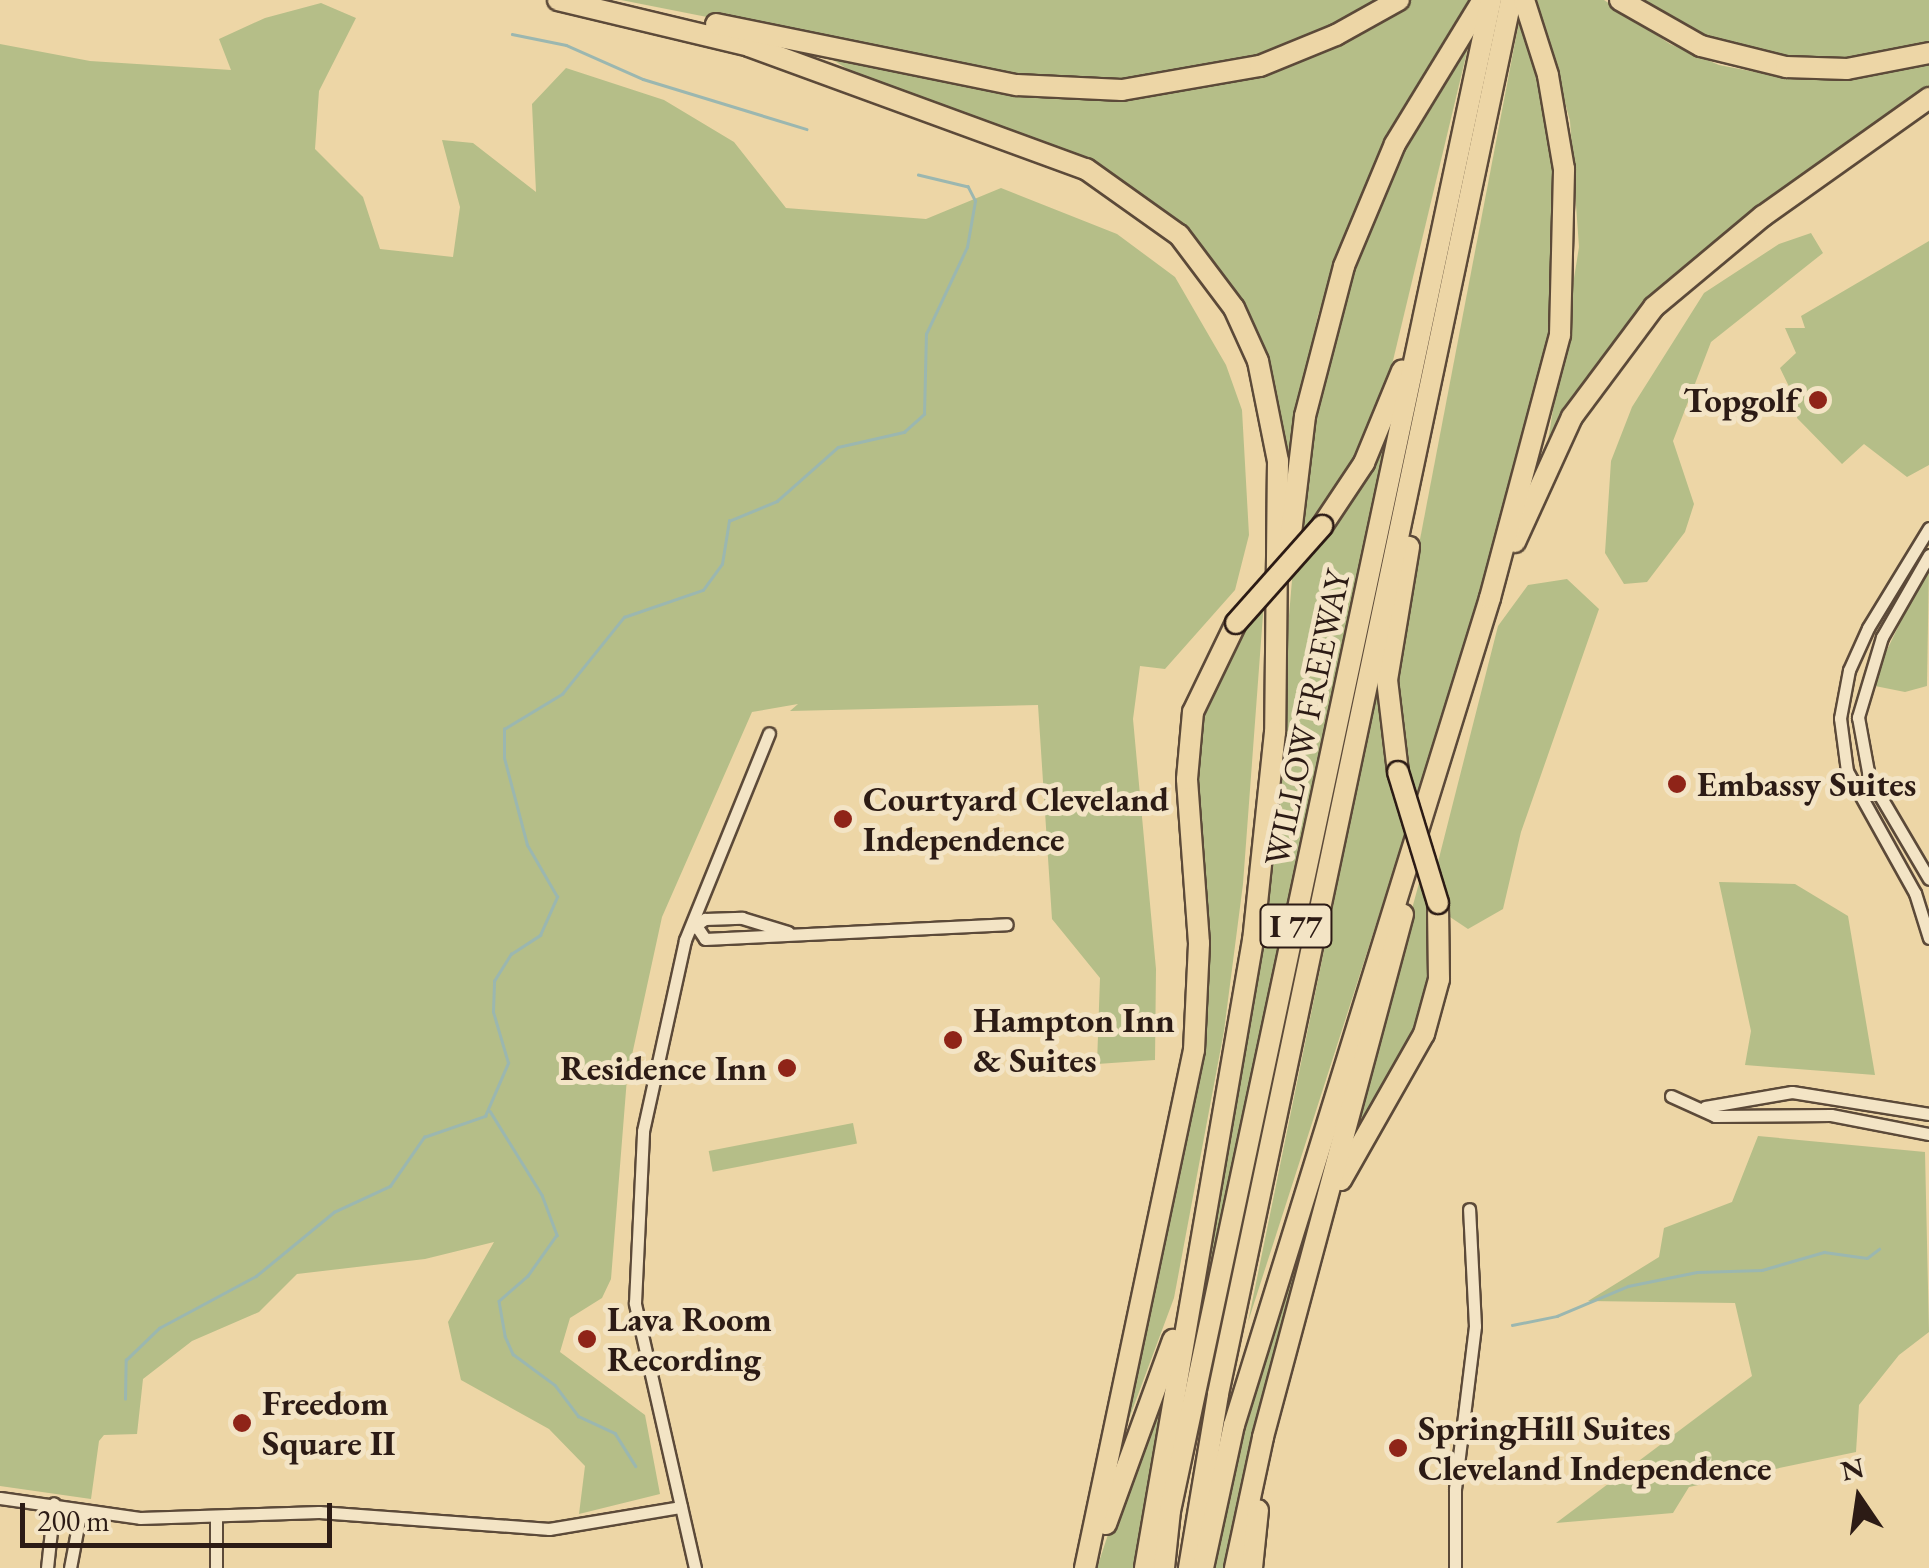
<!DOCTYPE html>
<html>
<head>
<meta charset="utf-8">
<style>
  body { margin:0 }
  #map { position:relative; width:1929px; height:1568px; overflow:hidden; background:#edd6a6; font-family:"EB Garamond",serif }
  div>[style] { position:absolute }
  [style*='--x'] { left:calc(var(--x)*1px); top:calc(var(--y)*1px); width:calc(var(--w)*1px); rotate:calc(var(--a)*1deg) }
  .green>* { inset:0; background:#b5be88; transform-origin:0 0 }
  .stream>* { height:2.5px; margin:-1.25px; padding:0 1.25px; transform-origin:1.25px; border-radius:1.25px; background:#9bb7b0 }
  .roads { filter:drop-shadow(2px 0 #5c4a39) drop-shadow(-2px 0 #5c4a39) drop-shadow(0 2px #5c4a39) drop-shadow(0 -2px #5c4a39) }
  .street>* { height:11px; margin:-5.5px; padding:0 5.5px; transform-origin:5.5px; border-radius:5.5px; background:#f3e4c5 }
  .highway>* { height:20px; margin:-10px; padding:0 10px; transform-origin:10px; border-radius:10px; background:#edd6a6 }
  .bridges { filter:drop-shadow(2px 0 #2c1b15) drop-shadow(-2px 0 #2c1b15) drop-shadow(0 2px #2c1b15) drop-shadow(0 -2px #2c1b15) }
  .highway-bridge>* { height:20px; margin:-10px; padding:0 10px; transform-origin:10px; border-radius:10px; background:#edd6a6 }
  .dots>* { width:28px; height:28px; translate:-50% -50%; box-sizing:border-box; border:5px solid #f3e4c5; border-radius:50% }
  span { translate:-50% -50%; white-space:nowrap; text-align:center; line-height:1.15; -webkit-text-stroke:10px #f3e4c5; paint-order:stroke }
  .shield-label span { padding:2px 8px; background:#f3e4c5; border:2px solid; border-radius:8px; -webkit-text-stroke-width:0 }
  .shield-label { font-size:32px; color:#2c1b15; font-weight:700 }
  .poi-label { font-size:35px; color:#2c1b15; font-weight:700 }
  .right { translate:-100% -50%; text-align:right }
  .left { translate:0 -50%; text-align:left }
  .street-label { font-size:35px; color:#2c1b15 }
  .north { position:absolute; left:1809px; top:1448px; width:100px; height:100px; -webkit-text-stroke:8px #f3e4c5; paint-order:stroke; rotate:347deg; font-size:28px; font-weight:700; line-height:40px; text-align:center; color:#2c1b15 }
  .north::after { content:''; display:block; margin:auto; width:35px; height:45px; background:#2c1b15; clip-path:polygon(50% 0,100% 100%,50% 72%,0 100%) }
  .scale { position:absolute; left:20px; top:1503px; width:312px; height:45px; box-sizing:border-box; border:5px solid #2c1b15; border-top:0; padding-left:12px; font-size:30px; line-height:35px; white-space:nowrap; color:#2c1b15; -webkit-text-stroke:8px #f3e4c5; paint-order:stroke }
</style>
</head>
<body>
<div id="map">
  <div class="green">
    <div style="clip-path:polygon(621px 0,1387px 0,1304px 43px,1175px 79px,1042px 83px)"></div>
    <div style="clip-path:polygon(1411px 0,1474px 0,1402px 111px,1356px 208px,1318px 315px,1286px 463px,1269px 367px,1235px 295px,1187px 232px,1103px 169px,849px 70px,825px 55px,1022px 95px,1120px 99px,1245px 80px,1292px 63px)"></div>
    <div style="clip-path:polygon(1537px 0,1604px 0,1670px 44px,1719px 65px,1792px 79px,1840px 80px,1929px 64px,1929px 86px,1728px 232px,1612px 348px,1548px 441px,1579px 247px,1570px 121px)"></div>
    <div style="clip-path:polygon(1631px 0,1929px 0,1929px 43px,1831px 61px,1772px 58px,1711px 42px)"></div>
    <div style="clip-path:polygon(321px 3px,356px 18px,319px 91px,315px 149px,363px 197px,380px 249px,453px 257px,460px 207px,442px 140px,473px 143px,536px 192px,532px 104px,566px 68px,664px 100px,734px 142px,786px 208px,926px 219px,1001px 188px,1117px 234px,1175px 277px,1226px 365px,1242px 410px,1249px 535px,1235px 590px,1165px 669px,1140px 666px,1133px 719px,1156px 969px,1155px 1060px,1097px 1064px,1100px 978px,1052px 919px,1038px 705px,790px 711px,798px 704px,752px 712px,662px 917px,627px 1078px,611px 1279px,602px 1298px,570px 1318px,560px 1352px,645px 1415px,660px 1494px,579px 1514px,585px 1466px,549px 1429px,461px 1380px,448px 1322px,494px 1242px,425px 1259px,297px 1274px,259px 1312px,192px 1341px,143px 1379px,137px 1434px,104px 1435px,99px 1441px,91px 1499px,0 1486px,0 44px,90px 61px,231px 70px,219px 39px,265px 18px)"></div>
    <div style="clip-path:polygon(1521px 11px,1555px 160px,1557px 306px,1528px 436px,1415px 802px,1394px 708px,1396px 665px)"></div>
    <div style="clip-path:polygon(1471px 35px,1385px 394px,1340px 492px,1297px 539px,1318px 372px,1347px 271px,1416px 118px)"></div>
    <div style="clip-path:polygon(1811px 233px,1823px 253px,1711px 342px,1673px 441px,1694px 504px,1685px 532px,1647px 582px,1624px 584px,1605px 553px,1611px 461px,1632px 407px,1704px 293px,1779px 244px)"></div>
    <div style="clip-path:polygon(1929px 241px,1929px 465px,1907px 477px,1864px 444px,1842px 464px,1797px 418px,1798px 405px,1780px 368px,1796px 353px,1785px 328px,1805px 328px,1801px 316px)"></div>
    <div style="clip-path:polygon(1386px 427px,1390px 429px,1180px 1434px,1175px 1432px,1260px 962px,1293px 568px)"></div>
    <div style="clip-path:polygon(1929px 563px,1927px 686px,1905px 692px,1870px 685px)"></div>
    <div style="clip-path:polygon(1567px 579px,1599px 609px,1521px 832px,1503px 909px,1468px 929px,1450px 917px,1438px 862px,1498px 626px,1528px 585px)"></div>
    <div style="clip-path:polygon(1264px 601px,1243px 884px,1224px 1031px,1174px 1298px,1120px 1443px,1195px 1080px,1194px 789px,1202px 704px,1227px 647px)"></div>
    <div style="clip-path:polygon(1383px 662px,1384px 746px,1407px 828px,1248px 1322px)"></div>
    <div style="clip-path:polygon(1422px 872px,1430px 901px,1430px 1002px,1390px 1084px,1349px 1141px)"></div>
    <div style="clip-path:polygon(1719px 882px,1795px 884px,1848px 916px,1875px 1075px,1745px 1065px,1751px 1031px)"></div>
    <div style="left:853px;top:1123px;width:21px;height:147px;rotate:79deg"></div>
    <div style="clip-path:polygon(1758px 1136px,1925px 1152px,1929px 1332px,1899px 1355px,1859px 1405px,1856px 1452px,1689px 1487px,1673px 1513px,1556px 1523px,1752px 1376px,1735px 1303px,1588px 1301px,1659px 1257px,1664px 1228px,1732px 1202px)"></div>
    <div style="clip-path:polygon(1292px 1270px,1298px 1273px,1230px 1568px,1214px 1568px,1233px 1472px)"></div>
    <div style="clip-path:polygon(1164px 1386px,1134px 1568px,1097px 1568px,1133px 1458px)"></div>
  </div>
  <div class="stream">
    <div style="--x:512;--y:34;--w:55;--a:11.5"></div>
    <div style="--x:566;--y:45;--w:84;--a:23.8"></div>
    <div style="--x:643;--y:79;--w:171;--a:17"></div>
    <div style="--x:490;--y:1111;--w:99;--a:58.2"></div>
    <div style="--x:542;--y:1195;--w:43;--a:69.4"></div>
    <div style="--x:557;--y:1235;--w:50;--a:125.3"></div>
    <div style="--x:528;--y:1276;--w:38;--a:139"></div>
    <div style="--x:499;--y:1301;--w:36;--a:80"></div>
    <div style="--x:505;--y:1336;--w:20;--a:66"></div>
    <div style="--x:513;--y:1354;--w:52;--a:36.4"></div>
    <div style="--x:555;--y:1385;--w:39;--a:53"></div>
    <div style="--x:578;--y:1416;--w:41;--a:24.7"></div>
    <div style="--x:615;--y:1433;--w:39;--a:58"></div>
    <div style="--x:1512;--y:1325;--w:46;--a:-11.3"></div>
    <div style="--x:1557;--y:1316;--w:77;--a:-22.9"></div>
    <div style="--x:1628;--y:1286;--w:70;--a:-11.5"></div>
    <div style="--x:1697;--y:1272;--w:65;--a:-1.8"></div>
    <div style="--x:1762;--y:1270;--w:65;--a:-16.2"></div>
    <div style="--x:1824;--y:1252;--w:43;--a:7.9"></div>
    <div style="--x:1867;--y:1258;--w:15;--a:-37"></div>
    <div style="--x:125;--y:1399;--w:39;--a:-89"></div>
    <div style="--x:126;--y:1360;--w:46;--a:-44.1"></div>
    <div style="--x:159;--y:1328;--w:110;--a:-28.2"></div>
    <div style="--x:256;--y:1276;--w:101;--a:-39.4"></div>
    <div style="--x:334;--y:1212;--w:62;--a:-24.9"></div>
    <div style="--x:390;--y:1186;--w:60;--a:-55.2"></div>
    <div style="--x:424;--y:1137;--w:65;--a:-19"></div>
    <div style="--x:485;--y:1116;--w:58;--a:-66.5"></div>
    <div style="--x:508;--y:1063;--w:53;--a:-106.4"></div>
    <div style="--x:493;--y:1012;--w:31;--a:-88"></div>
    <div style="--x:494;--y:981;--w:32;--a:-58"></div>
    <div style="--x:511;--y:954;--w:35;--a:-33"></div>
    <div style="--x:540;--y:935;--w:42;--a:-65.9"></div>
    <div style="--x:557;--y:897;--w:60;--a:-120"></div>
    <div style="--x:527;--y:845;--w:90;--a:-104.8"></div>
    <div style="--x:504;--y:758;--w:29;--a:-90"></div>
    <div style="--x:504;--y:729;--w:68;--a:-31.1"></div>
    <div style="--x:562;--y:694;--w:99;--a:-51.2"></div>
    <div style="--x:624;--y:617;--w:83;--a:-18.9"></div>
    <div style="--x:703;--y:590;--w:32;--a:-54"></div>
    <div style="--x:722;--y:564;--w:44;--a:-80.8"></div>
    <div style="--x:729;--y:521;--w:52;--a:-22.6"></div>
    <div style="--x:777;--y:501;--w:81;--a:-41.5"></div>
    <div style="--x:838;--y:447;--w:68;--a:-12.8"></div>
    <div style="--x:904;--y:432;--w:27;--a:-42"></div>
    <div style="--x:924;--y:414;--w:80;--a:-88.6"></div>
    <div style="--x:926;--y:334;--w:96;--a:-64.8"></div>
    <div style="--x:967;--y:247;--w:47;--a:-80.1"></div>
    <div style="--x:975;--y:201;--w:16;--a:-117"></div>
    <div style="--x:968;--y:187;--w:51;--a:-166.5"></div>
  </div>
  <div class="roads">
    <div class="street">
      <div style="--x:1929;--y:528;--w:117;--a:121.4"></div>
      <div style="--x:1868;--y:628;--w:46;--a:114.3"></div>
      <div style="--x:1849;--y:670;--w:49;--a:100.6"></div>
      <div style="--x:1840;--y:718;--w:53;--a:82.5"></div>
      <div style="--x:1847;--y:771;--w:140;--a:60.9"></div>
      <div style="--x:1915;--y:893;--w:47;--a:72.7"></div>
      <div style="--x:1929;--y:555;--w:95;--a:119.8"></div>
      <div style="--x:1882;--y:637;--w:84;--a:106.7"></div>
      <div style="--x:1858;--y:717;--w:61;--a:79.6"></div>
      <div style="--x:1869;--y:777;--w:118;--a:59.5"></div>
      <div style="--x:697;--y:927;--w:14;--a:56"></div>
      <div style="--x:705;--y:939;--w:302;--a:-2.8"></div>
      <div style="--x:692;--y:928;--w:16;--a:-35"></div>
      <div style="--x:705;--y:919;--w:37;--a:-2"></div>
      <div style="--x:742;--y:918;--w:48;--a:16.9"></div>
      <div style="--x:1671;--y:1096;--w:48;--a:24.4"></div>
      <div style="--x:1715;--y:1116;--w:116;--a:-0.5"></div>
      <div style="--x:1831;--y:1115;--w:100;--a:11"></div>
      <div style="--x:1705;--y:1107;--w:88;--a:-9.8"></div>
      <div style="--x:1792;--y:1092;--w:139;--a:9.1"></div>
      <div style="--x:0;--y:1498;--w:141;--a:8.1"></div>
      <div style="--x:140;--y:1518;--w:179;--a:-1.9"></div>
      <div style="--x:319;--y:1512;--w:231;--a:4.2"></div>
      <div style="--x:549;--y:1529;--w:134;--a:-9.5"></div>
      <div style="--x:216;--y:1517;--w:51;--a:90"></div>
      <div style="--x:47;--y:1568;--w:65;--a:-83.9"></div>
      <div style="--x:70;--y:1568;--w:59;--a:-79.3"></div>
      <div style="--x:695;--y:1568;--w:272;--a:-102.8"></div>
      <div style="--x:635;--y:1303;--w:172;--a:-87.3"></div>
      <div style="--x:643;--y:1131;--w:196;--a:-77.6"></div>
      <div style="--x:685;--y:940;--w:223;--a:-67.9"></div>
      <div style="--x:1455;--y:1568;--w:79;--a:-90"></div>
      <div style="--x:1455;--y:1489;--w:164;--a:-83"></div>
      <div style="--x:1475;--y:1326;--w:117;--a:-92.9"></div>
    </div>
    <div class="highway">
      <div style="--x:558;--y:0;--w:196;--a:13.5"></div>
      <div style="--x:749;--y:46;--w:359;--a:20.1"></div>
      <div style="--x:1086;--y:169;--w:114;--a:35.4"></div>
      <div style="--x:1179;--y:235;--w:91;--a:53"></div>
      <div style="--x:1234;--y:308;--w:58;--a:65.6"></div>
      <div style="--x:1258;--y:361;--w:102;--a:78.7"></div>
      <div style="--x:1278;--y:461;--w:271;--a:90.6"></div>
      <div style="--x:1275;--y:732;--w:209;--a:96"></div>
      <div style="--x:1253;--y:940;--w:637;--a:99.76"></div>
      <div style="--x:1620;--y:0;--w:93;--a:29.6"></div>
      <div style="--x:1701;--y:46;--w:88;--a:13.9"></div>
      <div style="--x:1786;--y:67;--w:61;--a:1.9"></div>
      <div style="--x:1847;--y:69;--w:84;--a:-11"></div>
      <div style="--x:716;--y:24;--w:307;--a:11.5"></div>
      <div style="--x:1017;--y:85;--w:105;--a:2.7"></div>
      <div style="--x:1122;--y:90;--w:140;--a:-9.9"></div>
      <div style="--x:1260;--y:66;--w:82;--a:-22.2"></div>
      <div style="--x:1336;--y:35;--w:72;--a:-29.1"></div>
      <div style="--x:1322;--y:526;--w:76;--a:-56.3"></div>
      <div style="--x:1364;--y:463;--w:100;--a:-67.6"></div>
      <div style="--x:1290;--y:542;--w:127;--a:-83.2"></div>
      <div style="--x:1305;--y:416;--w:155;--a:-75.4"></div>
      <div style="--x:1344;--y:266;--w:132;--a:-67.3"></div>
      <div style="--x:1395;--y:144;--w:169;--a:-58.6"></div>
      <div style="--x:1515;--y:542;--w:137;--a:-65.5"></div>
      <div style="--x:1572;--y:417;--w:137;--a:-53.3"></div>
      <div style="--x:1654;--y:307;--w:142;--a:-39.9"></div>
      <div style="--x:1763;--y:216;--w:204;--a:-35.4"></div>
      <div style="--x:1398;--y:772;--w:93;--a:-96.8"></div>
      <div style="--x:1387;--y:680;--w:135;--a:-80.6"></div>
      <div style="--x:1341;--y:1180;--w:168;--a:-60.4"></div>
      <div style="--x:1424;--y:1034;--w:57;--a:-74.7"></div>
      <div style="--x:1439;--y:979;--w:76;--a:-90.8"></div>
      <div style="--x:1106;--y:1524;--w:196;--a:-70"></div>
      <div style="--x:1085;--y:1568;--w:529;--a:-78.12"></div>
      <div style="--x:1194;--y:1050;--w:107;--a:-87.3"></div>
      <div style="--x:1199;--y:943;--w:164;--a:-94.2"></div>
      <div style="--x:1187;--y:779;--w:67;--a:-84.9"></div>
      <div style="--x:1193;--y:712;--w:99;--a:-64.2"></div>
      <div style="--x:1164;--y:1568;--w:57;--a:-84"></div>
      <div style="--x:1170;--y:1511;--w:1545;--a:-78.01"></div>
      <div style="--x:1189;--y:1568;--w:176;--a:-80.5"></div>
      <div style="--x:1218;--y:1394;--w:1424;--a:-78.13"></div>
      <div style="--x:1203;--y:1568;--w:146;--a:-77.8"></div>
      <div style="--x:1234;--y:1425;--w:866;--a:-72.8"></div>
      <div style="--x:1490;--y:598;--w:272;--a:-75.1"></div>
      <div style="--x:1560;--y:335;--w:166;--a:-88.6"></div>
      <div style="--x:1564;--y:169;--w:95;--a:-99.7"></div>
      <div style="--x:1548;--y:75;--w:79;--a:-107.7"></div>
      <div style="--x:1235;--y:1568;--w:134;--a:-77.9"></div>
      <div style="--x:1263;--y:1437;--w:541;--a:-75.01"></div>
      <div style="--x:1252;--y:1568;--w:58;--a:-84.1"></div>
    </div>
  </div>
  <div class="bridges">
    <div class="highway-bridge">
      <div style="--x:1236;--y:623;--w:130;--a:-48.4"></div>
      <div style="--x:1398;--y:772;--w:137;--a:73"></div>
    </div>
  </div>
  <div class="dots">
    <div style="left:1818px;top:400px;background:#8f2418"></div>
    <div style="left:1677px;top:784px;background:#8f2418"></div>
    <div style="left:843px;top:819px;background:#8f2418"></div>
    <div style="left:953px;top:1040px;background:#8f2418"></div>
    <div style="left:787px;top:1068px;background:#8f2418"></div>
    <div style="left:587px;top:1339px;background:#8f2418"></div>
    <div style="left:242px;top:1423px;background:#8f2418"></div>
    <div style="left:1398px;top:1448px;background:#8f2418"></div>
  </div>
  <div class="shield-label">
    <span style="left:1296px;top:926px">I 77</span>
  </div>
  <div class="poi-label">
    <span class="right" style="left:1798px;top:400px">Topgolf</span>
    <span class="left" style="left:1697px;top:784px">Embassy Suites</span>
    <span class="left" style="left:863px;top:819px">Courtyard Cleveland<br>Independence</span>
    <span class="left" style="left:973px;top:1040px">Hampton Inn<br>&amp; Suites</span>
    <span class="right" style="left:767px;top:1068px">Residence Inn</span>
    <span class="left" style="left:607px;top:1339px">Lava Room<br>Recording</span>
    <span class="left" style="left:262px;top:1423px">Freedom<br>Square II</span>
    <span class="left" style="left:1418px;top:1448px">SpringHill Suites<br>Cleveland Independence</span>
  </div>
  <div class="street-label">
    <span style="left:1307px;top:718px;rotate:-78deg">WILLOW FREEWAY</span>
  </div>
  <div class="north">N</div>
  <div class="scale">200 m</div>
</div>
</body>
</html>
